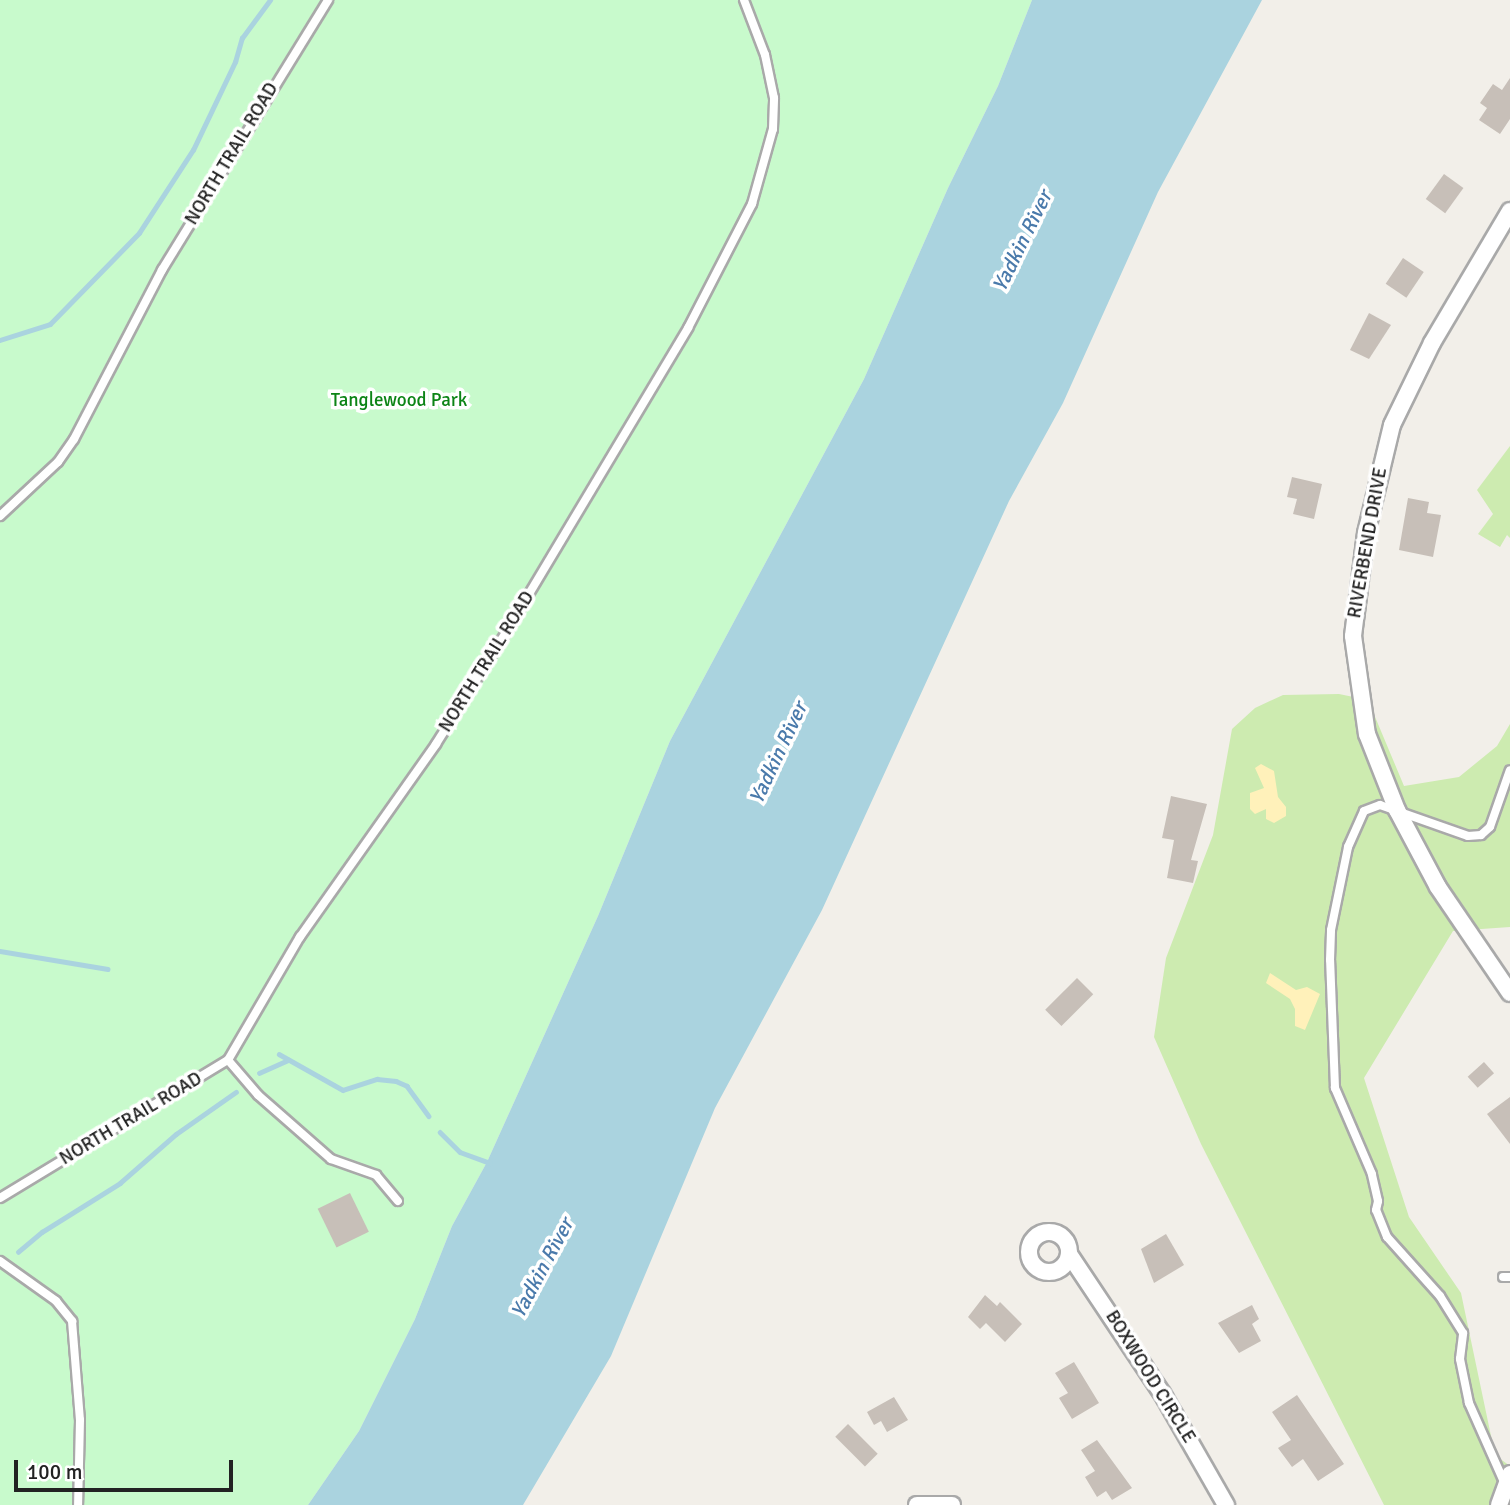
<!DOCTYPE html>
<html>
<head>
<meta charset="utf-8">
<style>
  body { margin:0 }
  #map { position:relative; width:1510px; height:1505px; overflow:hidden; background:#f2efe9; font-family:Signika,sans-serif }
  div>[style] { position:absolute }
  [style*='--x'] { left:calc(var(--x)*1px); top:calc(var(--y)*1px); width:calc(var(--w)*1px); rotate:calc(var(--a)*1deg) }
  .grass>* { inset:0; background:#cdebb0 }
  .sand>* { inset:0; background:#fff1ba }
  .park>* { inset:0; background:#c8facc }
  .water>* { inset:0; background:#aad3df }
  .stream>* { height:4.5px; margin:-2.25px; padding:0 2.25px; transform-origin:2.25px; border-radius:2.25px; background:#aad3df }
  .building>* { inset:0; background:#c7bfb8; transform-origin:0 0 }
  .roads { filter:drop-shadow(2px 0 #a9a9a9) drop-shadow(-2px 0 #a9a9a9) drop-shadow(0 2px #a9a9a9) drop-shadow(0 -2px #a9a9a9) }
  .service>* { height:8px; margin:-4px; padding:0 4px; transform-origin:4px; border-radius:4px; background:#fff }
  .minor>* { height:16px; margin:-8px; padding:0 8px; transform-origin:8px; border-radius:8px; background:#fff }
  .minor>.ring { margin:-8px; padding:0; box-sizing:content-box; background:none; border:16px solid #fff; border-radius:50% }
  span { translate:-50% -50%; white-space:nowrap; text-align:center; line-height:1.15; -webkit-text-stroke:7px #fff; paint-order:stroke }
  .street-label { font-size:19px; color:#222 }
  .park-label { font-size:19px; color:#0c8416 }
  .water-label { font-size:21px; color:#4a7aab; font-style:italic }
  .scale { position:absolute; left:14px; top:1460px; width:219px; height:32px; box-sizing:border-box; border:4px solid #222; border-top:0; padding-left:9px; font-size:21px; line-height:24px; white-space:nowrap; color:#222; -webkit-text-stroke:5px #fff; paint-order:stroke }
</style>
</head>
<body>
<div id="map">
  <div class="grass">
    <div style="clip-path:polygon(1510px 446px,1510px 538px,1507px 535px,1500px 547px,1478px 534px,1493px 514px,1477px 490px)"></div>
    <div style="clip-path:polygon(1339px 694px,1368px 700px,1404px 786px,1459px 777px,1497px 746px,1510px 724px,1510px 927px,1453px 931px,1364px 1078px,1409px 1217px,1461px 1293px,1495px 1455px,1510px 1466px,1510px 1505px,1384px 1505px,1201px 1144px,1154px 1037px,1166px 958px,1213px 835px,1232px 729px,1255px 708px,1283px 695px)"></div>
  </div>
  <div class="sand">
    <div style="clip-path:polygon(1261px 764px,1274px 771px,1278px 797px,1286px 807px,1286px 816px,1274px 823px,1266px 819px,1266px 809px,1255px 814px,1250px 809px,1250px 793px,1264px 788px,1255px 768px)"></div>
    <div style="clip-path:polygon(1270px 973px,1296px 990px,1307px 987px,1320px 994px,1305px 1030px,1295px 1026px,1295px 1009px,1290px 999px,1266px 983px)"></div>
  </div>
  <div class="park">
    <div style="clip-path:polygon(0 0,1032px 0,998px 86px,948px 188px,864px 379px,670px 741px,598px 916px,487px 1162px,452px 1226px,415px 1319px,359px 1431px,308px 1505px,0 1505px)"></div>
  </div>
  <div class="water">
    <div style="clip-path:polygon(1032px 0,1262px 0,1158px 192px,1063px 403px,1009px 501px,822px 910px,715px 1108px,611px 1356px,523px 1505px,308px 1505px,359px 1431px,415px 1319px,452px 1226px,487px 1162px,598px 916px,670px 741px,864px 379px,948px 188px,998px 86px)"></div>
  </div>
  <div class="stream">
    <div style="--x:0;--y:340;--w:52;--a:-17.7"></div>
    <div style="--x:50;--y:324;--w:127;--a:-45.6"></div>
    <div style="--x:139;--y:233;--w:99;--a:-57"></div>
    <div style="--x:193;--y:150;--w:98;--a:-64.5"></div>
    <div style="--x:235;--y:62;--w:25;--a:-74"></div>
    <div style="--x:242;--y:38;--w:47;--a:-53.6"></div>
    <div style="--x:0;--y:951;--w:109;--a:9.5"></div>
    <div style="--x:279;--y:1054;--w:73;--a:29.4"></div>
    <div style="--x:343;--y:1090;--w:36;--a:-18"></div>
    <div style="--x:377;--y:1079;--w:19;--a:6"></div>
    <div style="--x:396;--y:1081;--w:12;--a:24"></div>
    <div style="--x:407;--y:1086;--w:37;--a:54"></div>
    <div style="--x:259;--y:1073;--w:32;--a:-24"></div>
    <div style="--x:440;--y:1132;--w:28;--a:45"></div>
    <div style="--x:460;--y:1152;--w:32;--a:20"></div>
    <div style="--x:18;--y:1252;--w:31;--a:-40"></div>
    <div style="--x:42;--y:1232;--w:92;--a:-32.1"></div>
    <div style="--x:120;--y:1183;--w:74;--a:-41.2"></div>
    <div style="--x:176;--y:1134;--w:73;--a:-35"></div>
  </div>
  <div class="building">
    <div style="clip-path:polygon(1510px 78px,1510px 119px,1500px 134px,1479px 120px,1487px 108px,1480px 103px,1493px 84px,1502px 90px)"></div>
    <div style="left:1444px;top:174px;width:24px;height:31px;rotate:36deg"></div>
    <div style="left:1403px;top:258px;width:25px;height:31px;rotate:34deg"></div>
    <div style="clip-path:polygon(1369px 313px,1391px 325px,1369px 359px,1350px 350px)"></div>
    <div style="clip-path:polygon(1292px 477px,1322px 484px,1314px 519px,1293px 514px,1297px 499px,1287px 497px)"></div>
    <div style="clip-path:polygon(1408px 498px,1429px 502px,1427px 513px,1441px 515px,1433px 557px,1399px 550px)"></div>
    <div style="clip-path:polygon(1171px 796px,1207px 804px,1191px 860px,1198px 861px,1193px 883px,1167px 878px,1174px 840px,1162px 838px)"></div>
    <div style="left:1077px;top:978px;width:23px;height:45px;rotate:45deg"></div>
    <div style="left:1484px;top:1062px;width:15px;height:22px;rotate:48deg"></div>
    <div style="clip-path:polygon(1510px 1097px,1510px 1144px,1487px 1114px)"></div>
    <div style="left:350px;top:1193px;width:43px;height:36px;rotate:64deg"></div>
    <div style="clip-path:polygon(1166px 1234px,1184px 1265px,1154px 1283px,1141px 1249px)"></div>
    <div style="clip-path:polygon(985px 1295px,997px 1306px,1000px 1302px,1022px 1324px,1005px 1342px,986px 1323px,980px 1329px,968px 1317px)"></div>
    <div style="clip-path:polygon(1252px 1305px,1259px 1319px,1252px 1324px,1261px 1341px,1239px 1353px,1218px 1323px)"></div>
    <div style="clip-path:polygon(1074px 1362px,1099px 1403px,1072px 1419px,1059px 1398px,1068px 1393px,1055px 1373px)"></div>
    <div style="clip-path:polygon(1297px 1395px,1344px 1464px,1318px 1481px,1303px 1459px,1292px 1467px,1278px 1448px,1291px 1440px,1272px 1412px)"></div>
    <div style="clip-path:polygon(894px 1397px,908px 1420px,887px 1432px,881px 1421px,874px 1425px,867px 1412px)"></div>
    <div style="left:848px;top:1424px;width:42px;height:18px;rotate:45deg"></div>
    <div style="clip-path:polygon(1097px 1440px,1132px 1488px,1112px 1500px,1106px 1491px,1097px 1497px,1085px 1477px,1095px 1471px,1081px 1450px)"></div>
  </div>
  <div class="roads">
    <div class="service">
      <div style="--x:0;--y:516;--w:79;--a:-43"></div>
      <div style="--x:58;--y:462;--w:28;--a:-55"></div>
      <div style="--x:74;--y:439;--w:191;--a:-62.5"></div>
      <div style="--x:162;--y:270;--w:317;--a:-58.4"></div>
      <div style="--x:228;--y:1060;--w:46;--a:49.4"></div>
      <div style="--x:258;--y:1095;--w:97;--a:41.2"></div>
      <div style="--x:331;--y:1159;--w:48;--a:19.6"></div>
      <div style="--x:376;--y:1175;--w:34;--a:50"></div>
      <div style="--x:0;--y:1198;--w:267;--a:-31.2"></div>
      <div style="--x:228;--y:1060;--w:143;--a:-59.7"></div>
      <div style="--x:300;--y:937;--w:236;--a:-54.8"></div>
      <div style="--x:436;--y:744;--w:136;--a:-57.9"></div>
      <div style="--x:508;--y:629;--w:351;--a:-59.1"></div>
      <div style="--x:688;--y:328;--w:140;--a:-62.7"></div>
      <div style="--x:752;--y:204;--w:78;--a:-74.4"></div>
      <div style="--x:773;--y:129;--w:31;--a:-88"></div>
      <div style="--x:774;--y:98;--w:44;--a:-101.8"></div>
      <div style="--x:765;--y:55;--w:59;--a:-110.9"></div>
      <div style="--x:0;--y:1261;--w:69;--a:35.5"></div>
      <div style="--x:56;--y:1301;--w:26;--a:51"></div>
      <div style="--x:72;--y:1321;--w:99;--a:85.4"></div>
      <div style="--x:80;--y:1420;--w:85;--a:91.3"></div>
      <div style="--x:1503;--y:1277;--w:7;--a:0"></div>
      <div style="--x:1505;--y:1484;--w:89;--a:-114"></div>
      <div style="--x:1469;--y:1403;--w:45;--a:-101.6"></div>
      <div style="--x:1460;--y:1359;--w:26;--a:-83"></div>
      <div style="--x:1463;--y:1333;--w:44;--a:-121.9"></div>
      <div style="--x:1440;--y:1296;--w:79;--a:-131.9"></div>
      <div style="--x:1387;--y:1237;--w:29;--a:-112"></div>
      <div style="--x:1376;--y:1210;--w:9;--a:-77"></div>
      <div style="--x:1378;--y:1201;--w:28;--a:-103"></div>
      <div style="--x:1372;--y:1174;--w:94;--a:-113.3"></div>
      <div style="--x:1335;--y:1088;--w:128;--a:-92.2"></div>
      <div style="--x:1330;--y:960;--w:30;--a:-88"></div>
      <div style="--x:1331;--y:930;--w:85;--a:-78.4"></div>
      <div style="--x:1348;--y:847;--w:39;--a:-66"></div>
      <div style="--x:1364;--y:811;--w:17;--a:-21"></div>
      <div style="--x:1380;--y:805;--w:93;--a:19.4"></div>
      <div style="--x:1468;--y:836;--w:13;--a:-4"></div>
      <div style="--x:1481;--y:835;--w:12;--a:-42"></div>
      <div style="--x:1490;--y:827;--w:60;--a:-70.7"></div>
    </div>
    <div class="minor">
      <div style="--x:1510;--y:211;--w:153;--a:120.6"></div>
      <div style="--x:1432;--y:343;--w:91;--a:116"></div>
      <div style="--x:1392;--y:425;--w:111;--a:103.5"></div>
      <div style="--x:1366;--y:533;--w:104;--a:97.2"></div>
      <div style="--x:1353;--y:636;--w:99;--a:81.9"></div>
      <div style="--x:1367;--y:734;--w:82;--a:68.5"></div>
      <div style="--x:1397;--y:810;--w:87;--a:62"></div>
      <div style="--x:1438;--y:887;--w:128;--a:55.8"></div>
      <div class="ring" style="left:1029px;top:1232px;width:24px;height:24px"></div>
      <div style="--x:1069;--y:1254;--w:169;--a:56.3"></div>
      <div style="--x:1163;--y:1395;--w:127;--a:60.2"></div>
      <div style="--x:917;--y:1505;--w:35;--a:0"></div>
      <div style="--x:1499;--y:1505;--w:33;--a:-70"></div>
    </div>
  </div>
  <div class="street-label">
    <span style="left:232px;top:154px;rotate:-59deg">NORTH TRAIL ROAD</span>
    <span style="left:1368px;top:543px;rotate:-80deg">RIVERBEND DRIVE</span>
    <span style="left:487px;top:662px;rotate:-58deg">NORTH TRAIL ROAD</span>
    <span style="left:131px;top:1119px;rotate:-31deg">NORTH TRAIL ROAD</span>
    <span style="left:1150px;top:1377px;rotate:58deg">BOXWOOD CIRCLE</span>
  </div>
  <div class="park-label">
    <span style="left:399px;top:401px">Tanglewood Park</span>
  </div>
  <div class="water-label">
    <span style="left:1022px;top:241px;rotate:-64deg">Yadkin River</span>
    <span style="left:778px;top:753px;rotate:-65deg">Yadkin River</span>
    <span style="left:542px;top:1268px;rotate:-62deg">Yadkin River</span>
  </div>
  <div class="scale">100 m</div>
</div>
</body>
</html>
